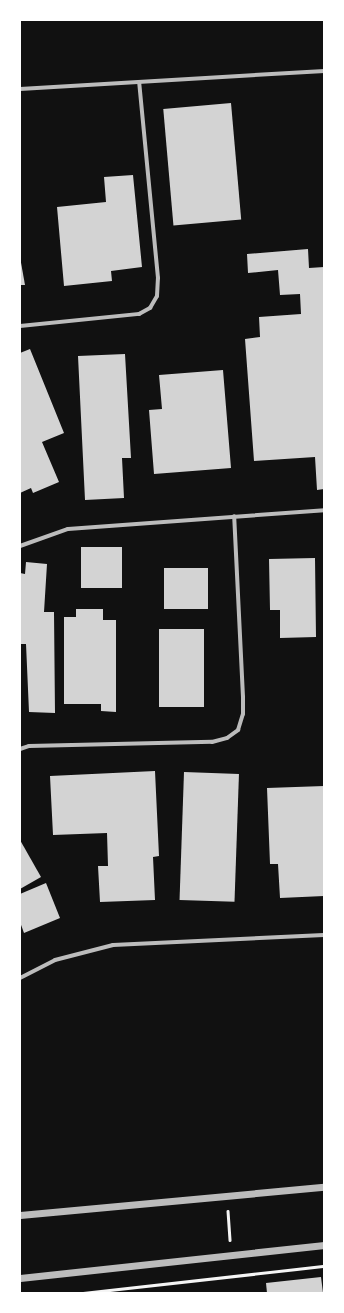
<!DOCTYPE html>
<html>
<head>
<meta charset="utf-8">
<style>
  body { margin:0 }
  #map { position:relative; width:344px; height:1313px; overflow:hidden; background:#111; font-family:"Nunito Sans",sans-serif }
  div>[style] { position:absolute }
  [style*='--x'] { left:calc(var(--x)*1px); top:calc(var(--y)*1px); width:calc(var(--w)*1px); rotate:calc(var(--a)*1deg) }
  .building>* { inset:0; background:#d3d3d3; transform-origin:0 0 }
  .path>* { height:2.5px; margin:-1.25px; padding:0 1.25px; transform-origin:1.25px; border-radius:1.25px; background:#f5f5f5 }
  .minor>* { height:4px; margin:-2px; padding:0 2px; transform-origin:2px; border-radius:2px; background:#bcbcbc }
  .tertiary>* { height:7px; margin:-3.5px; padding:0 3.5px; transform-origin:3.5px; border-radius:3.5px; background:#bcbcbc }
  span { translate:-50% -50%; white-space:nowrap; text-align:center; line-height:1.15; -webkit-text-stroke:4px #fff; paint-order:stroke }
  .frame { position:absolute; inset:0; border:21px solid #fff; pointer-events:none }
</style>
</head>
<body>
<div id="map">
  <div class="building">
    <div style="left:231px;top:103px;width:117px;height:68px;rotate:85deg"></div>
    <div style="clip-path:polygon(133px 175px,142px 267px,111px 271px,112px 281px,64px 286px,57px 207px,106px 202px,104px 177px)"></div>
    <div style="clip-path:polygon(308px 249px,309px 268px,324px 267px,324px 489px,317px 490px,315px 457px,254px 461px,245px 339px,260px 337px,259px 317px,301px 314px,300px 294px,280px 295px,278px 270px,248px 273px,247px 254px)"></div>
    <div style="clip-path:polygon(20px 257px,25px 285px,20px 285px)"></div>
    <div style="clip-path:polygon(30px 349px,64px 433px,42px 442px,59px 482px,33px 493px,31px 488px,20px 493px,20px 353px)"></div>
    <div style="clip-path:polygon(125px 354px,131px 458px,122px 458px,124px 498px,85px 500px,78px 356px)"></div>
    <div style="clip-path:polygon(223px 370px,231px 468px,154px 474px,149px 410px,162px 409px,159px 375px)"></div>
    <div style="left:81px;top:547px;width:41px;height:41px"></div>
    <div style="clip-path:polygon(315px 558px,316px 637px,280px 638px,280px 610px,270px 610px,269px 559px)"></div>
    <div style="clip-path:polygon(26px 562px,47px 564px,44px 612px,54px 612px,55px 713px,29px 712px,26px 644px,20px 644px,20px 573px,25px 574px)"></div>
    <div style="left:164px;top:568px;width:44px;height:41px"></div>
    <div style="clip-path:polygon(76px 609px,103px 609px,103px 620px,116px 620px,116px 712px,101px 711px,101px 704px,64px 704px,64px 617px,76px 617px)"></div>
    <div style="left:159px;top:629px;width:45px;height:78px"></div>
    <div style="clip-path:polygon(155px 771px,159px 856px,153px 857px,155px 900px,100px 902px,98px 866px,108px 866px,107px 833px,53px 835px,50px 776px)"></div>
    <div style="left:184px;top:772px;width:55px;height:128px;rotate:2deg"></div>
    <div style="clip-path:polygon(324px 786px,324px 896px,280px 898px,278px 864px,270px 864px,267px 788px)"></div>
    <div style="clip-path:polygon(20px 840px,41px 877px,20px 889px)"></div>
    <div style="clip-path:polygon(46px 883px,60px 918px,24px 933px,20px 922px,20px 894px)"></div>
    <div style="clip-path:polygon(321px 1277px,323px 1293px,267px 1293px,266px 1283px)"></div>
  </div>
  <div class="path">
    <div style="--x:228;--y:1211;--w:29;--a:86"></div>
    <div style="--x:83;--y:1293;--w:243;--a:-6.4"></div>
  </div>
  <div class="minor">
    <div style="--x:20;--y:89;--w:305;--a:-3.4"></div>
    <div style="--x:20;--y:326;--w:120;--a:-5.8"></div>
    <div style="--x:139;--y:314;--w:13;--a:-29"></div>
    <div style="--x:150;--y:308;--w:14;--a:-60"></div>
    <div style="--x:157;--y:296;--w:18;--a:-87"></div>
    <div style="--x:158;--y:278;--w:197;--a:-95.5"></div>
    <div style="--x:20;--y:546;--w:51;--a:-19.5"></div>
    <div style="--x:68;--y:529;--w:257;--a:-4.2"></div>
    <div style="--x:20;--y:749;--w:9;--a:-18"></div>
    <div style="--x:29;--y:746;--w:183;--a:-1.3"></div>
    <div style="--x:212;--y:742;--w:16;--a:-15"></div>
    <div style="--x:227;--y:738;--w:14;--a:-36"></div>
    <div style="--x:238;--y:730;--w:17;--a:-73"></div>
    <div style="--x:243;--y:714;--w:17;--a:-90"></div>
    <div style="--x:243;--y:697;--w:181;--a:-92.8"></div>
    <div style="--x:20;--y:978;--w:39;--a:-27"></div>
    <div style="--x:55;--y:960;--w:60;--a:-14.5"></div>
    <div style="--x:113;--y:945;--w:211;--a:-2.7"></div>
  </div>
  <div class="tertiary">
    <div style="--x:20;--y:1215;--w:305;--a:-5.3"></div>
    <div style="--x:20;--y:1278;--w:306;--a:-6.2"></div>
  </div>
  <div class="frame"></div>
</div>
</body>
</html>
